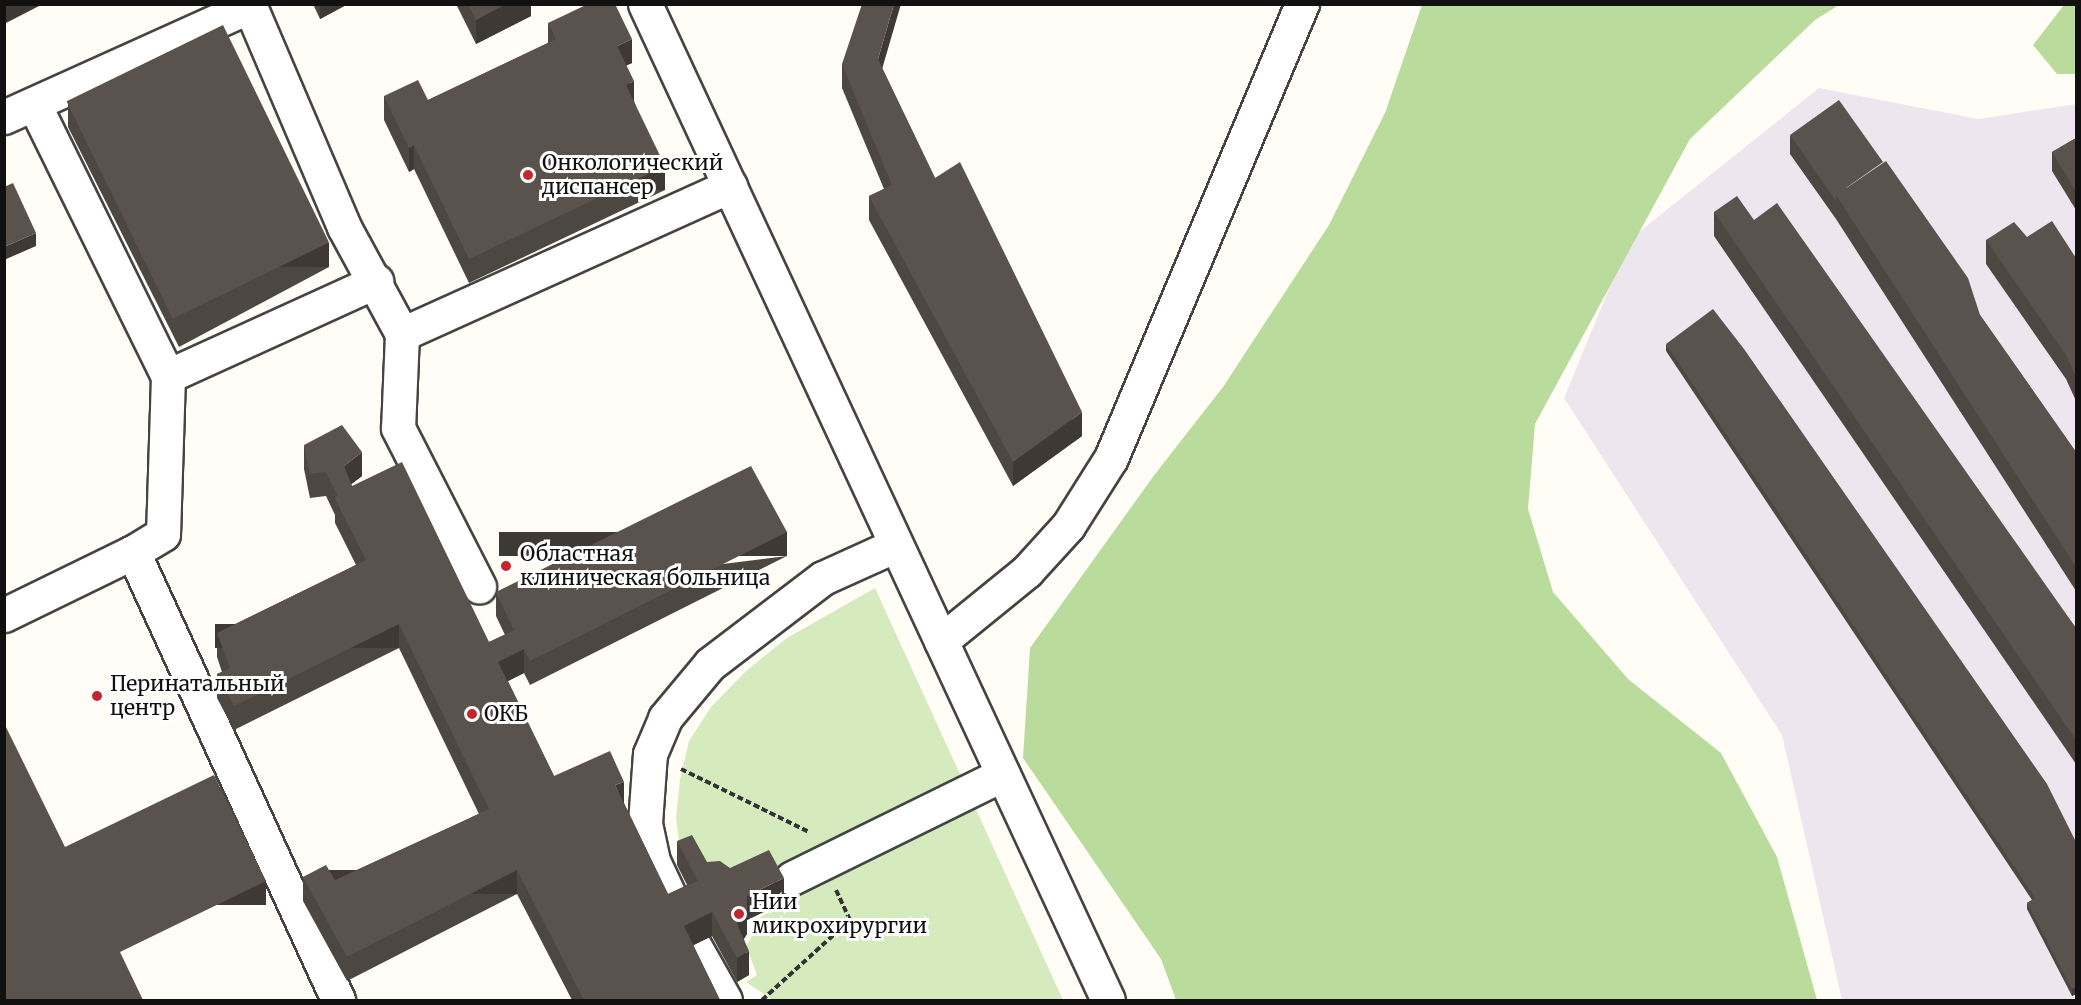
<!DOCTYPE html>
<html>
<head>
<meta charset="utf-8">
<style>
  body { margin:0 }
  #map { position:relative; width:2081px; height:1005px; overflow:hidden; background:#fffdf5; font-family:Merriweather,serif }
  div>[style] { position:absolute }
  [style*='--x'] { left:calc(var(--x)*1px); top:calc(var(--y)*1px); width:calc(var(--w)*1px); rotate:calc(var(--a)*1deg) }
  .industrial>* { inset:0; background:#eee6ef }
  .green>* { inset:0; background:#d5ebbd }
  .forest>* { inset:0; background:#b9dc9c }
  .path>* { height:4px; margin-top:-2px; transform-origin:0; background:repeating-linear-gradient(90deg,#333 0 6px,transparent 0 9px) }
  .roads { filter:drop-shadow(2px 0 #444) drop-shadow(-2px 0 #444) drop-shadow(0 2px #444) drop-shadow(0 -2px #444) }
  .minor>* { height:33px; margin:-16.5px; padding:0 16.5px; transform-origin:16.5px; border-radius:16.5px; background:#fff }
  .wall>* { inset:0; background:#4d4742 }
  .shaded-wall>* { inset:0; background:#3f3936; transform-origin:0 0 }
  .building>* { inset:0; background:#5a524d; transform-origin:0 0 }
  .dots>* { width:16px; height:16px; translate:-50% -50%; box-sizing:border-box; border:3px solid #fff; border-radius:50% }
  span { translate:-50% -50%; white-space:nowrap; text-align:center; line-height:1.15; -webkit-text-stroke:6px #fff; paint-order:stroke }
  .poi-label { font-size:21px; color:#111 }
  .left { translate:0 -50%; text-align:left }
  .frame { position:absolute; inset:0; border:6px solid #111; pointer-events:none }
</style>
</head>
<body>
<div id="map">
  <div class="industrial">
    <div style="clip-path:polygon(1819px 88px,1978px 119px,2076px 104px,2076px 1000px,1842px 1000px,1782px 735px,1564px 398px,1629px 240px)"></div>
  </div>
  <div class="green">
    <div style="clip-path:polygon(875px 588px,1063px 1000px,773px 1000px,746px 982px,757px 975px,746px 946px,756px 930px,755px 920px,792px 900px,774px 865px,735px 883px,681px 856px,676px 818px,680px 780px,689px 741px,711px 707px,746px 671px,787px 638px)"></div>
  </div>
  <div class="forest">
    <div style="clip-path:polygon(1422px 5px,1839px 5px,1815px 20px,1690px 139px,1535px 424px,1528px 509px,1553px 592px,1628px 679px,1721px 753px,1777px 857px,1817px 1000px,1176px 1000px,1161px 959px,1023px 758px,1030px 648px,1155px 474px,1223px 387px,1329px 225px,1385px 113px)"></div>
    <div style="clip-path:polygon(2064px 5px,2076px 5px,2076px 74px,2057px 74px,2033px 45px)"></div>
  </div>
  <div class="path">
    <div style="--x:681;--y:769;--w:143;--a:26.2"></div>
    <div style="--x:762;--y:1000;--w:119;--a:-42.3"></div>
    <div style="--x:850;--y:920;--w:33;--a:-115"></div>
  </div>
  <div class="roads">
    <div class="minor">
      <div style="--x:249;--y:4;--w:242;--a:66.9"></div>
      <div style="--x:344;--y:227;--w:122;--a:61.5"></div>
      <div style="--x:402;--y:334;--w:94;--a:92.4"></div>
      <div style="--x:398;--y:428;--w:178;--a:62.9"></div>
      <div style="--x:645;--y:4;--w:1098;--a:65.07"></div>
      <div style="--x:34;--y:104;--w:303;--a:63.8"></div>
      <div style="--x:168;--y:376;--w:158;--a:91.8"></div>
      <div style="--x:163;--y:534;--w:35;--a:149"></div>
      <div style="--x:4;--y:117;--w:270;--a:-24.3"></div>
      <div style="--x:402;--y:334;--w:360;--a:-24.3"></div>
      <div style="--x:168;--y:376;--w:229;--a:-24.5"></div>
      <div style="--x:4;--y:615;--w:144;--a:-26"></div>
      <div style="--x:133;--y:552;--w:493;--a:65.4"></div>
      <div style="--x:941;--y:641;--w:111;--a:-39.1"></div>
      <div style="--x:1027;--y:571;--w:61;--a:-47.7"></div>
      <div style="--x:1068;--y:526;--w:80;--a:-57.7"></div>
      <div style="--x:1111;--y:458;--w:493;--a:-67.2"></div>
      <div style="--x:792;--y:878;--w:235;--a:-26.2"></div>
      <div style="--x:678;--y:914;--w:59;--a:-115.3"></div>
      <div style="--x:653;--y:861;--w:39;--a:-102"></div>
      <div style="--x:645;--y:823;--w:69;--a:-85.9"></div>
      <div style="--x:650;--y:754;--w:39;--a:-67"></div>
      <div style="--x:665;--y:718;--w:70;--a:-50.2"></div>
      <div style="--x:710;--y:664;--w:142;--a:-37.3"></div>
      <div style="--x:823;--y:578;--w:80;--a:-24.3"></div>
      <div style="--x:694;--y:945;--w:63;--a:60.6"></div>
    </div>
  </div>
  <div class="wall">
    <div style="clip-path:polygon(313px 4px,348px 4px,320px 19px)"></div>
    <div style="clip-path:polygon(456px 4px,531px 4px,531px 16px,476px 44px)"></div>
    <div style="clip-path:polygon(548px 23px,632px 63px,626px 65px,634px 101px,665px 190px,469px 283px,414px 169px,409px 172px,384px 120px,384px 96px,428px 100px,548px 43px)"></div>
    <div style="clip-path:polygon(842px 64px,882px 68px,935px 178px,1082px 436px,1013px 486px,869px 220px,869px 196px,884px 189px,842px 88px)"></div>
    <div style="clip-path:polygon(68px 103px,329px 267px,179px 347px,68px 127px)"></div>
    <div style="clip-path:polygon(1790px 135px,1980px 315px,2076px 452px,2076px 591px,1836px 219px,1790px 154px)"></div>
    <div style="clip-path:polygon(2076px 138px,2076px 210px,2052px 171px,2052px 152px)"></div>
    <div style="clip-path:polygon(1714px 212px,1754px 220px,2076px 628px,2076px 764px,1714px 236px)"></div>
    <div style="clip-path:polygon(2027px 237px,2076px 258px,2076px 401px,2066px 379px,1986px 264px,1986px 240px)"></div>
    <div style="clip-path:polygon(1666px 344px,2076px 842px,2076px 994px,2072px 996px,2027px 909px,2027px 903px,2032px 900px,1666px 351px)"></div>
    <div style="clip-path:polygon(304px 445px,362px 476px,351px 484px,352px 486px,489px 642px,505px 635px,496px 616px,496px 592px,787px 556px,530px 685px,524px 673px,508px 681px,554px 776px,624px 803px,668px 894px,687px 885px,677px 865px,677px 841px,707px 862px,784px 902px,747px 920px,747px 934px,744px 939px,749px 975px,737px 982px,712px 936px,693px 945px,720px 1000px,572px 1000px,517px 894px,347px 981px,303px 901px,303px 877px,335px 880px,479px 814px,399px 648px,234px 730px,217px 698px,217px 674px,222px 672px,217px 657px,217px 633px,356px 565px,335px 523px,335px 515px,326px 496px,310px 498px,304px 469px)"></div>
  </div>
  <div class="shaded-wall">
    <div style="clip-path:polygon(4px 4px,43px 4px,4px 24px)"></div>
    <div style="clip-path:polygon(323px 4px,348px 4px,320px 19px,320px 6px)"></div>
    <div style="clip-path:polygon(506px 4px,531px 4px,531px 16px,476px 44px,476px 20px)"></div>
    <div style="clip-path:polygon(894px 4px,901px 4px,878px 83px,878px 59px)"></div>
    <div style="clip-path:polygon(632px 39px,632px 63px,617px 70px,617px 46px)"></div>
    <div style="clip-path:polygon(634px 81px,634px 105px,626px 85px)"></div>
    <div style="clip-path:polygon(414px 145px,414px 169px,409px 172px,409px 148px)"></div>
    <div style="left:665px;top:166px;width:24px;height:217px;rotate:90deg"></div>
    <div style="clip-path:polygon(36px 233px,36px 246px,4px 260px,4px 247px)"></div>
    <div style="left:329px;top:243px;width:24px;height:170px;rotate:90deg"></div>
    <div style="clip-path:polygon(1082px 412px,1082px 436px,1013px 486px,1013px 462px)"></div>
    <div style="clip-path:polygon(362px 452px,362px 476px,344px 490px,344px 466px)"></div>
    <div style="left:787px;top:532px;width:24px;height:288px;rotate:90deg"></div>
    <div style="left:399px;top:624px;width:24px;height:184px;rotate:90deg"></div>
    <div style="clip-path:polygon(524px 649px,524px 673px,498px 686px,498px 662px)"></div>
    <div style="clip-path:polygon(624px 782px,624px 806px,615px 785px)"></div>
    <div style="left:517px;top:870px;width:24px;height:191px;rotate:90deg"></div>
    <div style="clip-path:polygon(784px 878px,784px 902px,747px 920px,747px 934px,737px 948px,737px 924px,747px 896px)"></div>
    <div style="left:266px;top:881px;width:24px;height:162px;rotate:90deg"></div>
    <div style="clip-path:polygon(712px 912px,712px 936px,684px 950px,684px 926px)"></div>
    <div style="clip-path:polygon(749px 951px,749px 975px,737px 982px,737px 958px)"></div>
    <div style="clip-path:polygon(2076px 987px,2076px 994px,2072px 996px,2072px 989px)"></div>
  </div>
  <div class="building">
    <div style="clip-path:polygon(468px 4px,506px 4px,476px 20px)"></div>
    <div style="clip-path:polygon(588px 4px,615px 4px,632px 39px,617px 46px,634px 81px,626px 85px,665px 166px,469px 259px,414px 145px,409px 148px,384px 96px,418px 80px,428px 100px,556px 39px,548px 23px)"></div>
    <div style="clip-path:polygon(862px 4px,894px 4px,878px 59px,935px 178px,960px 162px,1082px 412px,1013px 462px,869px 196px,892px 185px,842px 64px)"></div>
    <div style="left:223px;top:25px;width:242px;height:174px;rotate:64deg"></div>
    <div style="clip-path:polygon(1839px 100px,1883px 162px,1836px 195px,1836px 201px,1790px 135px)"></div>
    <div style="clip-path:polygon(2076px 138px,2076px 191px,2052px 152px)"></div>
    <div style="clip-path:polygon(1886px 161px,1968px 278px,1980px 315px,2076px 452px,2076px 567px,1836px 195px)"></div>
    <div style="clip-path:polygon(13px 183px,36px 233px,4px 247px,4px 187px)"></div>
    <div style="clip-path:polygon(1737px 196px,1754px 220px,1777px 203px,2076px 628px,2076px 740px,1714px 212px)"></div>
    <div style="clip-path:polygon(2052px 221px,2076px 258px,2076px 377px,2066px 355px,1986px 240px,2014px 222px,2027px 237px)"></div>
    <div style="clip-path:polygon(1713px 309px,1744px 349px,2047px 784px,2076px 842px,2076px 987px,2072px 989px,2027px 903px,2035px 898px,1666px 344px)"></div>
    <div style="clip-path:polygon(342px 425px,362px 452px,344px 466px,352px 486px,402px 462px,489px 642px,514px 630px,496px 592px,751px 466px,787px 532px,530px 661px,524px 649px,498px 662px,554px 776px,610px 751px,624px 782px,615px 785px,668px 894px,698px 881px,677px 841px,692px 835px,707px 862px,720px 861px,730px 868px,769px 850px,784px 878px,747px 896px,747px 910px,737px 924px,749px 951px,737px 958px,712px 912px,684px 926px,720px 1000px,584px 1000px,517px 870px,347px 957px,303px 877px,326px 865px,335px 880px,489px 809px,399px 624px,234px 706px,217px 674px,230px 668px,217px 633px,366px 560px,335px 499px,337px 495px,326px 472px,310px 474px,304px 445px)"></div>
    <div style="clip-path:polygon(4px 723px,65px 847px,214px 775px,266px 881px,120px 952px,143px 1000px,4px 1000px)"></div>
  </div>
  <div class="dots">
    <div style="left:528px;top:175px;background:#c4262e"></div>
    <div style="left:506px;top:566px;background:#c4262e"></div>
    <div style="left:97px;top:696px;background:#c4262e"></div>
    <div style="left:472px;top:714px;background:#c4262e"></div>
    <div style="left:739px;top:914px;background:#c4262e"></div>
  </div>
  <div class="poi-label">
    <span class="left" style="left:542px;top:175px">Онкологический<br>диспансер</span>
    <span class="left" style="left:520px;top:566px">Областная<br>клиническая больница</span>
    <span class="left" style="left:110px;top:696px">Перинатальный<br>центр</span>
    <span class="left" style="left:484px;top:714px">ОКБ</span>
    <span class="left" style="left:752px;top:914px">Нии<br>микрохирургии</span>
  </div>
  <div class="frame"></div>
</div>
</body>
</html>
